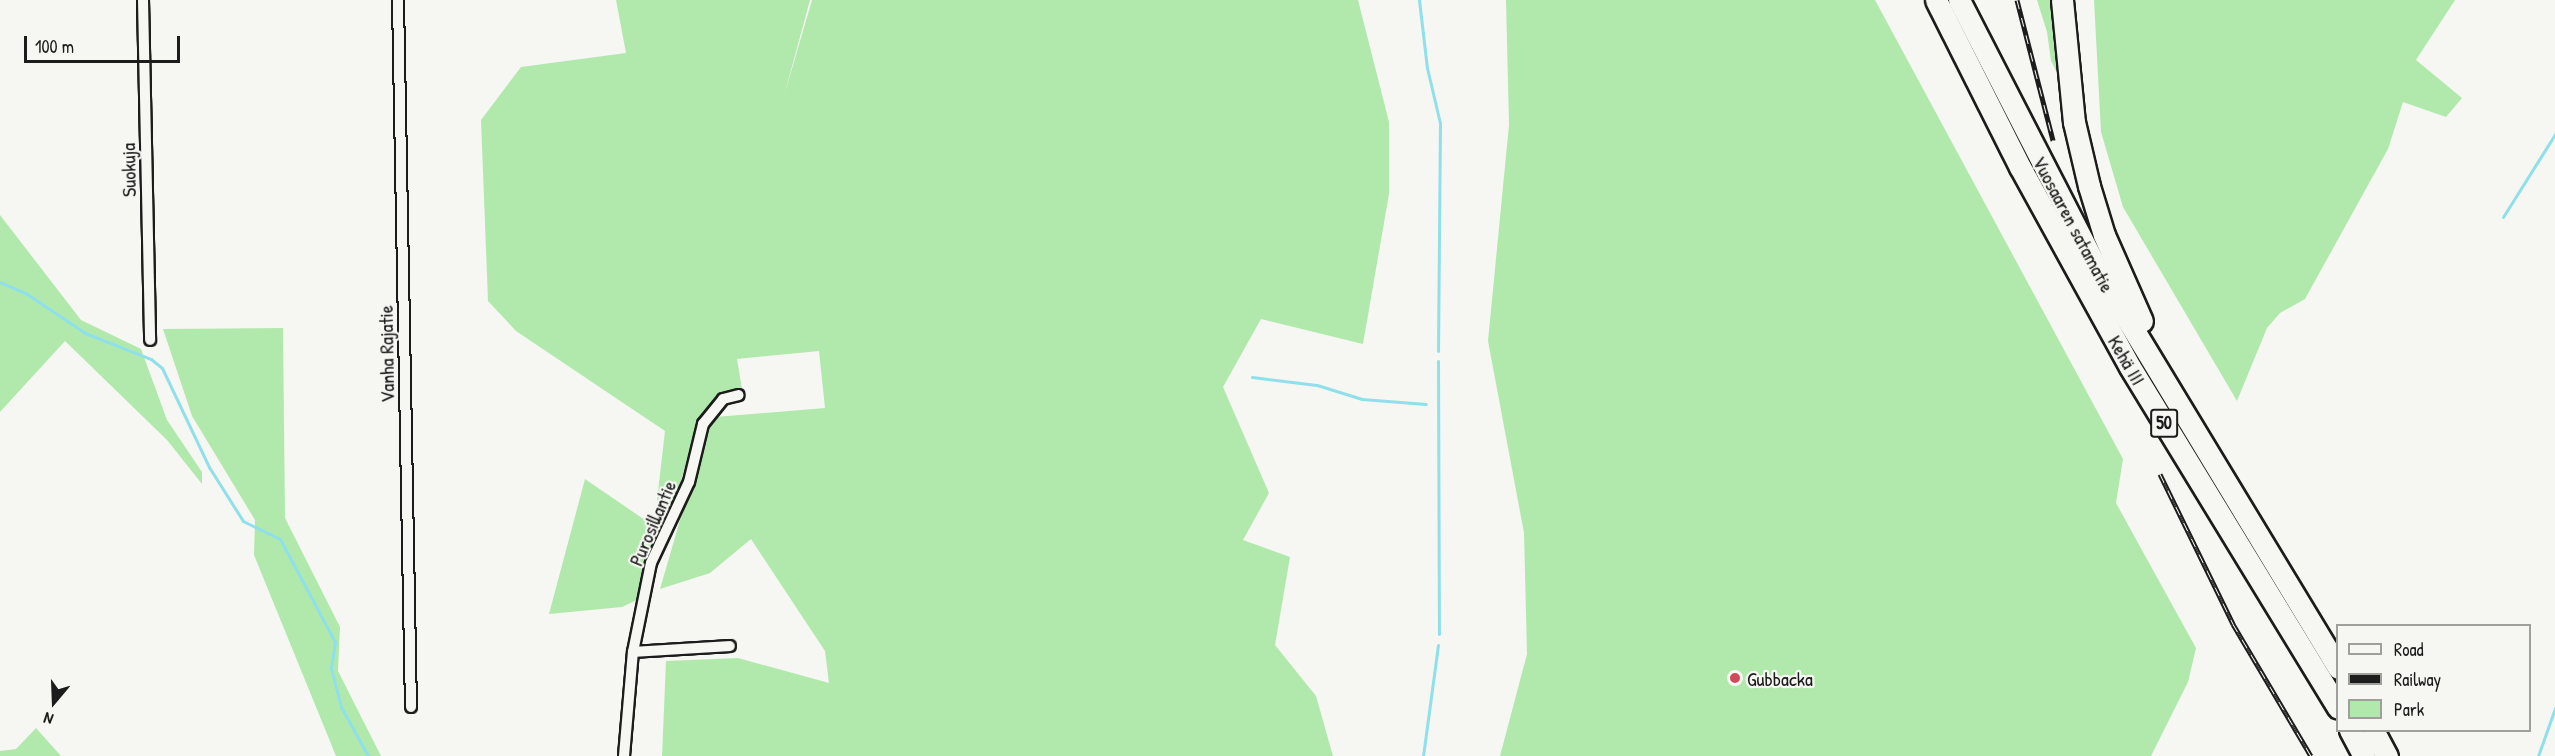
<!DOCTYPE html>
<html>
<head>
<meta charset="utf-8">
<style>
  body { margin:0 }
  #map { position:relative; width:2555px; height:756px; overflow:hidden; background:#f6f6f2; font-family:"Patrick Hand",sans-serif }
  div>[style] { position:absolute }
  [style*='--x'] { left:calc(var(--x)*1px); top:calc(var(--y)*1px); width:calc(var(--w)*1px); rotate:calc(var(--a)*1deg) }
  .green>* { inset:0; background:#b1e9ad }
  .stream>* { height:3px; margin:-1.5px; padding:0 1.5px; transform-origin:1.5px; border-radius:1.5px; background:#8fe0ea }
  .roads { filter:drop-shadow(2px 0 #1c1c1c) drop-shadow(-2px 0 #1c1c1c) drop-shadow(0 2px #1c1c1c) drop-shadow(0 -2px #1c1c1c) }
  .street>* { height:10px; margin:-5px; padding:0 5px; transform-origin:5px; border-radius:5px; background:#f6f6f2 }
  .highway>* { height:21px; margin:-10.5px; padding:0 10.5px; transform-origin:10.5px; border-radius:10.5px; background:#f6f6f2 }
  .rail>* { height:5px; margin-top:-2.5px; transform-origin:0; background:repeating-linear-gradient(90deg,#f6f6f2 0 9px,#1c1c1c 0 18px); box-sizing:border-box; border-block:2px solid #1c1c1c }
  .dots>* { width:16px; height:16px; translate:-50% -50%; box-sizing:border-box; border:3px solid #f6f6f2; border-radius:50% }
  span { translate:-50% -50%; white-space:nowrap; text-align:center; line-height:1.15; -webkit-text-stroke:4.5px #f6f6f2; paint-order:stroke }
  .shield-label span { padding:2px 4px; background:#f6f6f2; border:2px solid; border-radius:4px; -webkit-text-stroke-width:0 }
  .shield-label { font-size:18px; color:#1c1c1c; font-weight:700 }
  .street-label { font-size:20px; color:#1c1c1c }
  .poi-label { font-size:20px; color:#1c1c1c }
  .left { translate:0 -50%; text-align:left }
  .legend { position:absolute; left:2336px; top:624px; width:195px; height:108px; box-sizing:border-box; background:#f6f6f2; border:2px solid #9f9f9c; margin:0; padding:8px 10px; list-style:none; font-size:18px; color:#1c1c1c }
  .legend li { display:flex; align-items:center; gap:12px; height:30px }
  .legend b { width:30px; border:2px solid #9f9f9c }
  .north { position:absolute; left:24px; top:672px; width:60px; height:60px; -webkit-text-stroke:4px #f6f6f2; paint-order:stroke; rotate:199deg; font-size:16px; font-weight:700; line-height:24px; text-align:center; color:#1c1c1c }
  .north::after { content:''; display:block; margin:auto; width:21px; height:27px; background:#1c1c1c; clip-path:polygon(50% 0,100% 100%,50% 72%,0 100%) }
  .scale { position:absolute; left:24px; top:36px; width:156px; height:27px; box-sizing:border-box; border:3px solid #1c1c1c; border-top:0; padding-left:8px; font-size:18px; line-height:21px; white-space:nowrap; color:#1c1c1c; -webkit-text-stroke:4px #f6f6f2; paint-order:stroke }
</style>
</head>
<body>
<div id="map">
  <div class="green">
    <div style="clip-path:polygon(616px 0,810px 0,784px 96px,812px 0,1358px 0,1389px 122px,1389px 194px,1363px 344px,1261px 319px,1223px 387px,1269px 493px,1243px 540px,1290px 557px,1275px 645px,1316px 696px,1333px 756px,662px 756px,666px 661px,738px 658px,829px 683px,825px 651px,751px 539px,710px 573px,660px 589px,707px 427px,715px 417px,825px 408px,819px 351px,737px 359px,742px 389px,722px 395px,698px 422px,672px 511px,669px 510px,657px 500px,665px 431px,516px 331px,488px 301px,481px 120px,521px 67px,626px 53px)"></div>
    <div style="clip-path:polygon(1506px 0,1875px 0,2123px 459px,2116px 503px,2196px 648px,2188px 682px,2151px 756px,1500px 756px,1527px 654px,1524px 533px,1488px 341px,1509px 125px)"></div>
    <div style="clip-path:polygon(2037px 0,2055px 0,2063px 84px,2051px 61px,2047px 32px)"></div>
    <div style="clip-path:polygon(2094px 0,2455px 0,2416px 60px,2462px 98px,2446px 117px,2403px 102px,2388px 149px,2305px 299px,2280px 313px,2267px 328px,2237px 401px,2123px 207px,2101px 132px)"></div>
    <div style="clip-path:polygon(0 215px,81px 320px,141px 349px,167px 420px,202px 472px,202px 484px,167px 440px,65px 341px,0 412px)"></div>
    <div style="clip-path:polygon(283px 328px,285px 518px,340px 627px,338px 671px,381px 756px,336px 756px,254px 555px,255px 520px,192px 416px,163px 329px)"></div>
    <div style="clip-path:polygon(585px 479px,661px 531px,645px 564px,639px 599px,622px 607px,549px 614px)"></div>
    <div style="clip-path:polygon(36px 728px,61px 756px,0 756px,0 751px,16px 749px)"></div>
  </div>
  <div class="stream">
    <div style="--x:1419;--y:0;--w:68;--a:83.3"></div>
    <div style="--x:1427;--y:68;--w:57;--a:76.7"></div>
    <div style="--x:1440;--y:123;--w:228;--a:90.5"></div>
    <div style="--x:2503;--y:217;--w:98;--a:-57.9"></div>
    <div style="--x:0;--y:282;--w:30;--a:24"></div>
    <div style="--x:27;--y:294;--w:70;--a:33.9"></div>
    <div style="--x:85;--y:333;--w:71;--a:21.5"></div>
    <div style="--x:151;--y:359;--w:14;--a:39"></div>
    <div style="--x:162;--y:368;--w:110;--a:64.6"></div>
    <div style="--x:209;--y:467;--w:64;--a:57.8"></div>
    <div style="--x:243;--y:521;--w:41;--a:25.9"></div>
    <div style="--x:280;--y:539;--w:117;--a:61.9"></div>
    <div style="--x:335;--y:642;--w:26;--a:99"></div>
    <div style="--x:331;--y:668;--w:40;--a:75.6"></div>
    <div style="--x:341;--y:707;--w:56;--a:61.1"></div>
    <div style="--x:1438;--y:361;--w:273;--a:89.8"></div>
    <div style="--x:1252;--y:377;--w:65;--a:7"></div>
    <div style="--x:1317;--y:385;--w:47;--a:17.3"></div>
    <div style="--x:1362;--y:399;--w:64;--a:4.5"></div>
    <div style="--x:1423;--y:756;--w:112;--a:-82.3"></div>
    <div style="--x:2538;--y:756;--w:51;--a:-70.5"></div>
  </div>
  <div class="roads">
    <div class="street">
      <div style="--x:143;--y:0;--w:340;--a:88.8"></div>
      <div style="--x:398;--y:0;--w:707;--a:88.95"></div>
      <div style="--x:633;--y:652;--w:97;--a:-3.5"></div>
      <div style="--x:624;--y:756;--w:104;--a:-85.1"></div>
      <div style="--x:633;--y:652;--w:91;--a:-78.6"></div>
      <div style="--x:651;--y:563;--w:89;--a:-64.9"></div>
      <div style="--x:689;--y:482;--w:60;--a:-76.4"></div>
      <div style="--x:703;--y:424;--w:32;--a:-51"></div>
      <div style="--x:723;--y:399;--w:16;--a:-14"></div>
    </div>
    <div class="highway">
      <div style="--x:1936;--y:0;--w:187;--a:63.3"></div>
      <div style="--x:2020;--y:167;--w:228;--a:61.2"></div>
      <div style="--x:2130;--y:367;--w:399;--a:58.6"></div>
      <div style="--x:1959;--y:0;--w:310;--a:62.8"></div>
      <div style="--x:2101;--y:276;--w:458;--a:58.8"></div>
      <div style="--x:2062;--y:0;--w:123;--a:84.4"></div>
      <div style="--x:2074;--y:122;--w:66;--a:76.8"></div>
      <div style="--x:2089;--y:186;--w:51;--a:73"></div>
      <div style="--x:2104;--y:235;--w:94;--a:66.2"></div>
      <div style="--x:2350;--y:730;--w:30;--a:62"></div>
      <div style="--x:2373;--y:730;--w:30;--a:62"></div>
    </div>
  </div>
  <div class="rail">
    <div style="--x:2017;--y:0;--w:145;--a:75.6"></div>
    <div style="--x:2160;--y:474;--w:167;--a:64"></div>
    <div style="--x:2233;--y:624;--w:153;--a:59.4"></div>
  </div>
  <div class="dots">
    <div style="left:1735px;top:678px;background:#d1495b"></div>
  </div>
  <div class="shield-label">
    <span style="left:2164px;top:423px">50</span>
  </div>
  <div class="street-label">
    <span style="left:128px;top:170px;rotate:-91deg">Suokuja</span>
    <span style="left:2074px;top:224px;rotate:62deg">Vuosaaren satamatie</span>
    <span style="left:386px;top:354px;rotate:-91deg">Vanha Rajatie</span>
    <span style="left:2127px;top:360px;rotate:60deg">Kehä III</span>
    <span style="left:652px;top:523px;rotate:-67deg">Purosillantie</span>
  </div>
  <div class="poi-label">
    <span class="left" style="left:1747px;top:678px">Gubbacka</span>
  </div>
  <ul class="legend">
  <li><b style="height:8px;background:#f6f6f2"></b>Road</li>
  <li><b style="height:8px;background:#1c1c1c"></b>Railway</li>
  <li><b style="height:16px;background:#b1e9ad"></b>Park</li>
  </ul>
  <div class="north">N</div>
  <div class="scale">100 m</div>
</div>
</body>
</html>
